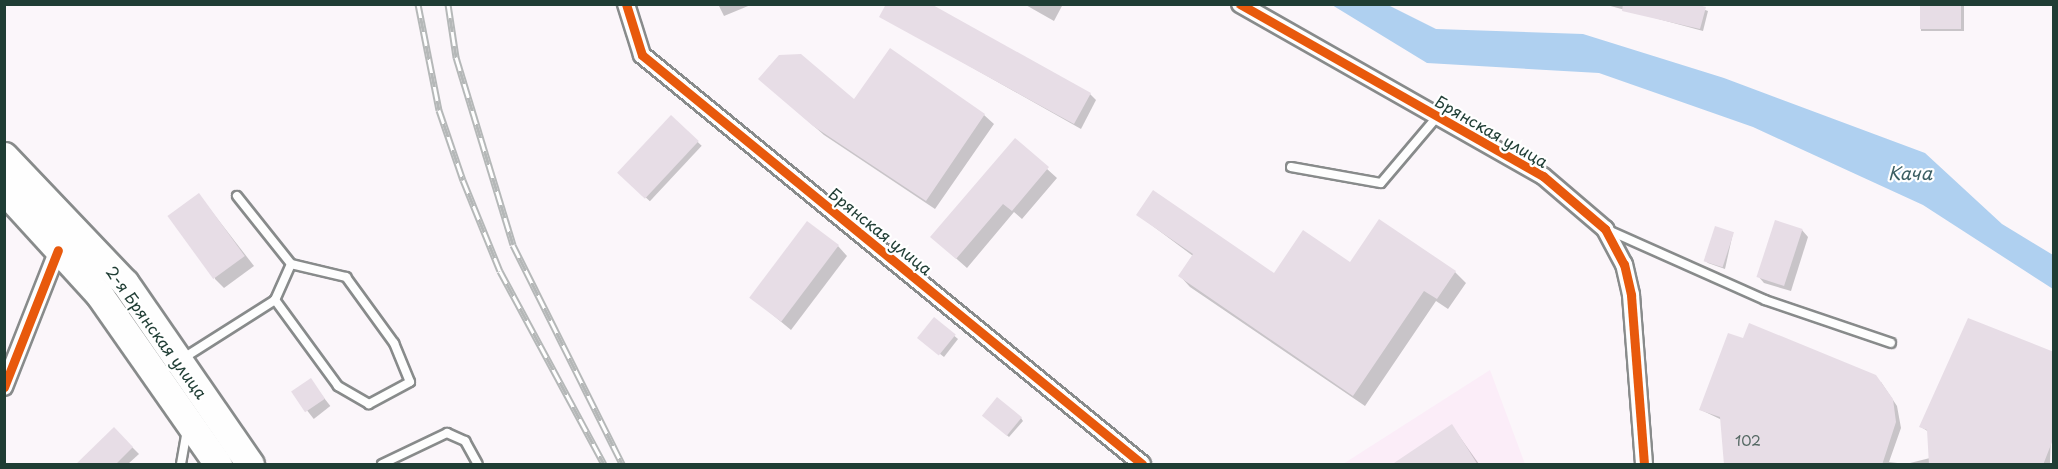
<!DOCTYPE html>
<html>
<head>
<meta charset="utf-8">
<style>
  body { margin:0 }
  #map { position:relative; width:2058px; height:469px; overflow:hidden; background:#fbf6fa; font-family:"Playpen Sans",sans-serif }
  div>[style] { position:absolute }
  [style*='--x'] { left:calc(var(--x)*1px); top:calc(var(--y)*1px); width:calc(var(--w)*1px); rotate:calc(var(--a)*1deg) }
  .built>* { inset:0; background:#fbedf8 }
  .water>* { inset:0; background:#afd0f0 }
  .shadow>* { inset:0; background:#0003; transform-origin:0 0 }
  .building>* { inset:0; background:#e7dde6; transform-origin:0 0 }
  .roads { filter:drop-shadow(2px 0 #888b8b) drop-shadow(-2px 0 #888b8b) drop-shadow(0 2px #888b8b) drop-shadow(0 -2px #888b8b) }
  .lane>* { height:8px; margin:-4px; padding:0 4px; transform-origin:4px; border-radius:4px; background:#fefefe }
  .street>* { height:16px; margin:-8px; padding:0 8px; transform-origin:8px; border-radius:8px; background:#fefefe }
  .primary>* { height:27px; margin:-13.5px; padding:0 13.5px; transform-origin:13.5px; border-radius:13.5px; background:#fefefe }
  .rail>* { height:7px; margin-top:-3.5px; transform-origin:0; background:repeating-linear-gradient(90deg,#fff 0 14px,#b5b8b8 0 28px); box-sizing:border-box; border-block:2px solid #b5b8b8 }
  .cycleway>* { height:9px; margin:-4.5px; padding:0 4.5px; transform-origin:4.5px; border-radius:4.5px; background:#e8590c }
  span { translate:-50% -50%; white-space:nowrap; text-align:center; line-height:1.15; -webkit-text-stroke:4.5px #fff; paint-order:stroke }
  .number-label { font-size:14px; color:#536762 }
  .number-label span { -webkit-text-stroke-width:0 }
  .street-label { font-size:16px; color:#1f3d34 }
  .water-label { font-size:18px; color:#3b5e62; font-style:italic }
  .frame { position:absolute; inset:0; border:6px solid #1f3d34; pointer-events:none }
</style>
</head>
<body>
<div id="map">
  <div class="built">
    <div style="clip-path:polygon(1490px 370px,1525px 464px,1343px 464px)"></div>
  </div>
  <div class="water">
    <div style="clip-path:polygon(1332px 5px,1388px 5px,1436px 29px,1583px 34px,1724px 78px,1925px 153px,2002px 224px,2053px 255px,2053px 289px,1923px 205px,1753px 127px,1599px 73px,1427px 63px)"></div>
  </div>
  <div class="shadow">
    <div style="clip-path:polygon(718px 4px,753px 4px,724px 16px)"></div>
    <div style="clip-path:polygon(1024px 4px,1063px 4px,1054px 21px)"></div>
    <div style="clip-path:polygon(1603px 4px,1689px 4px,1708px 11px,1703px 31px)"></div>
    <div style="left:1921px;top:4px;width:43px;height:27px"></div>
    <div style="clip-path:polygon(881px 16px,1090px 94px,1096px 100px,1081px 129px)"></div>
    <div style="clip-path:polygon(760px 79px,855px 102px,984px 115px,994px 124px,935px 209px,824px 135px)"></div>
    <div style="left:671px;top:117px;width:42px;height:76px;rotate:43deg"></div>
    <div style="clip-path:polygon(1015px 140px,1057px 178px,1022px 219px,1014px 212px,967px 268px,942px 246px)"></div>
    <div style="clip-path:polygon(199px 195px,254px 266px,224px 288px,215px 279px)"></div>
    <div style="clip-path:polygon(1138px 215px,1275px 275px,1351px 264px,1455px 272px,1466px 283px,1448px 309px,1436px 301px,1365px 406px,1190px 287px,1180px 276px,1193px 256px)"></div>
    <div style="clip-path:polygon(1802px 230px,1808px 237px,1791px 291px,1764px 283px,1758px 276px)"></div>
    <div style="clip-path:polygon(1733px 233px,1725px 269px,1708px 263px,1705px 260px)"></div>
    <div style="clip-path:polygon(838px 246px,847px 256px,791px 330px,751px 297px)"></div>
    <div style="clip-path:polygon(934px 319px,958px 339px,944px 357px,922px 340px)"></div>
    <div style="clip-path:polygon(2054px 353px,2050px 464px,1725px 464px,1722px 420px,1701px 410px,1881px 382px,1897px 406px,1901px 428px,1889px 462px,1906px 464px,1930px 458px,1929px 432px,1921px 427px)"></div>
    <div style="left:310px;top:380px;width:33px;height:21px;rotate:52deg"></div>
    <div style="clip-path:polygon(987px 418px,1021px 418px,1023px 421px,1009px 437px)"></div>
    <div style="clip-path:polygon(1452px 426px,1479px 464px,1394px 464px)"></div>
    <div style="clip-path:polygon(114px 429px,139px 454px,128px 464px,84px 464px)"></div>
  </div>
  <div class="building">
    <div style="clip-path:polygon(886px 4px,931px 4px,1091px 93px,1074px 124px,879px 17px)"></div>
    <div style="clip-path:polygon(1623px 4px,1695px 4px,1706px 7px,1700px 29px,1622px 11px)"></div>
    <div style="left:1920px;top:4px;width:41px;height:25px"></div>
    <div style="clip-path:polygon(890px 48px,985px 114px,926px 201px,813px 126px,758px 79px,779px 55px,801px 54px,854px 99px)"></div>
    <div style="left:671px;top:115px;width:38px;height:79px;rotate:43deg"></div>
    <div style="clip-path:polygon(1015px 138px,1049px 167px,1012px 211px,1003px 204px,956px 259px,930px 237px)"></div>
    <div style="clip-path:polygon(1153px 190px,1274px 273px,1303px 230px,1350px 262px,1379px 219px,1456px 271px,1437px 299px,1424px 291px,1353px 396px,1178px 276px,1193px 254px,1136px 215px)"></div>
    <div style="left:199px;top:193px;width:78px;height:39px;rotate:54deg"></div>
    <div style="left:1775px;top:220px;width:29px;height:60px;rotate:18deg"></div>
    <div style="left:807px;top:221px;width:40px;height:96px;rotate:37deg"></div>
    <div style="left:1715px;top:226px;width:20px;height:37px;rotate:18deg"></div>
    <div style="left:934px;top:317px;width:28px;height:27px;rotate:39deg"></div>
    <div style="clip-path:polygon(1968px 318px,2054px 352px,2054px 437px,2043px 465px,1929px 465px,1927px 430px,1919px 427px)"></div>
    <div style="clip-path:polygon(1749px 323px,1876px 375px,1893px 399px,1896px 422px,1882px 465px,1724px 465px,1720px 417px,1699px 410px,1728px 333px,1743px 338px)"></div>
    <div style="left:311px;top:378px;width:25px;height:24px;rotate:56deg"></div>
    <div style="left:997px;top:397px;width:32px;height:24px;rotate:39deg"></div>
    <div style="clip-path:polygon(1452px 424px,1478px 465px,1391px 465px)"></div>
    <div style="clip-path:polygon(114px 427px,133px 447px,115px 465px,75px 465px)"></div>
  </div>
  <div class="roads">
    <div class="lane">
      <div style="--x:1291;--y:167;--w:91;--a:10.1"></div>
      <div style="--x:1381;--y:183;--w:87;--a:-49.7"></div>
      <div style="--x:237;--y:196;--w:87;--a:51.5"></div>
      <div style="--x:291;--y:264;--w:57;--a:13.3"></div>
      <div style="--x:346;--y:277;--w:82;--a:54"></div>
      <div style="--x:394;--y:343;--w:42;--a:67.7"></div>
      <div style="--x:410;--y:382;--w:47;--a:151.8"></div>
      <div style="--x:369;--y:404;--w:36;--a:-150"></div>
      <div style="--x:338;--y:386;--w:107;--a:-126.2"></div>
      <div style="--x:1608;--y:230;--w:172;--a:24"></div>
      <div style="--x:1765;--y:300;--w:133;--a:18.8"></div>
      <div style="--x:182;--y:359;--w:110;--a:-32.4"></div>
      <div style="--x:275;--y:300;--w:39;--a:-66"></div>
      <div style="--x:181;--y:464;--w:34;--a:-80"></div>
      <div style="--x:382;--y:464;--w:72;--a:-25.5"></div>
      <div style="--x:447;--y:433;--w:20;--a:24"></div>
      <div style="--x:465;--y:441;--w:26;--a:61"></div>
    </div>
    <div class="street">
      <div style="--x:626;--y:4;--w:53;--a:72.6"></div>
      <div style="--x:642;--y:55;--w:646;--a:39.28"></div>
      <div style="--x:1240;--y:4;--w:348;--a:29.6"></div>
      <div style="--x:1543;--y:176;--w:82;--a:40.5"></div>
      <div style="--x:1605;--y:229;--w:40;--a:62"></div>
      <div style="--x:1624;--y:264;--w:32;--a:77"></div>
      <div style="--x:1631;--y:295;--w:169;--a:85.6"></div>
      <div style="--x:4;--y:387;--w:147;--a:-68.5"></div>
    </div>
    <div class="primary">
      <div style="--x:4;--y:156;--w:175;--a:46.4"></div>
      <div style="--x:125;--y:283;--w:220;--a:55.4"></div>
      <div style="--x:4;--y:190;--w:141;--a:47.6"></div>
      <div style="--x:99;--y:294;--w:208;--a:55"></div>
    </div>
  </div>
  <div class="rail">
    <div style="--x:418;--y:4;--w:108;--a:78.8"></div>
    <div style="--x:439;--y:110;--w:74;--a:71.1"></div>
    <div style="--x:463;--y:180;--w:98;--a:67.9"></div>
    <div style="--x:500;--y:271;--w:219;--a:61.7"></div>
    <div style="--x:448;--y:4;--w:54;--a:81.4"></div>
    <div style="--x:456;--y:57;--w:196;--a:73.1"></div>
    <div style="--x:513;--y:245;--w:245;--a:63.5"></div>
  </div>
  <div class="cycleway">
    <div style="--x:626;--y:4;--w:53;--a:72.6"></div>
    <div style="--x:642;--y:55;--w:646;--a:39.28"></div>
    <div style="--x:1240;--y:4;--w:348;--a:29.6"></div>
    <div style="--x:1543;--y:176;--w:82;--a:40.5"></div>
    <div style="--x:1605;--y:229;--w:40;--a:62"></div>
    <div style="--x:1624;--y:264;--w:32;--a:77"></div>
    <div style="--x:1631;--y:295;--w:169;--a:85.6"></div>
    <div style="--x:4;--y:387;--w:147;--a:-68.5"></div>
  </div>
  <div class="number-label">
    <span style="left:1748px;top:441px">102</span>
  </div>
  <div class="street-label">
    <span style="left:1492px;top:131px;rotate:30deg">Брянская улица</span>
    <span style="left:881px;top:231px;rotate:39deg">Брянская улица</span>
    <span style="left:157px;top:332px;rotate:54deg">2-я Брянская улица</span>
  </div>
  <div class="water-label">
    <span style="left:1910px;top:173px">Кача</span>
  </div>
  <div class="frame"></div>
</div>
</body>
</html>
